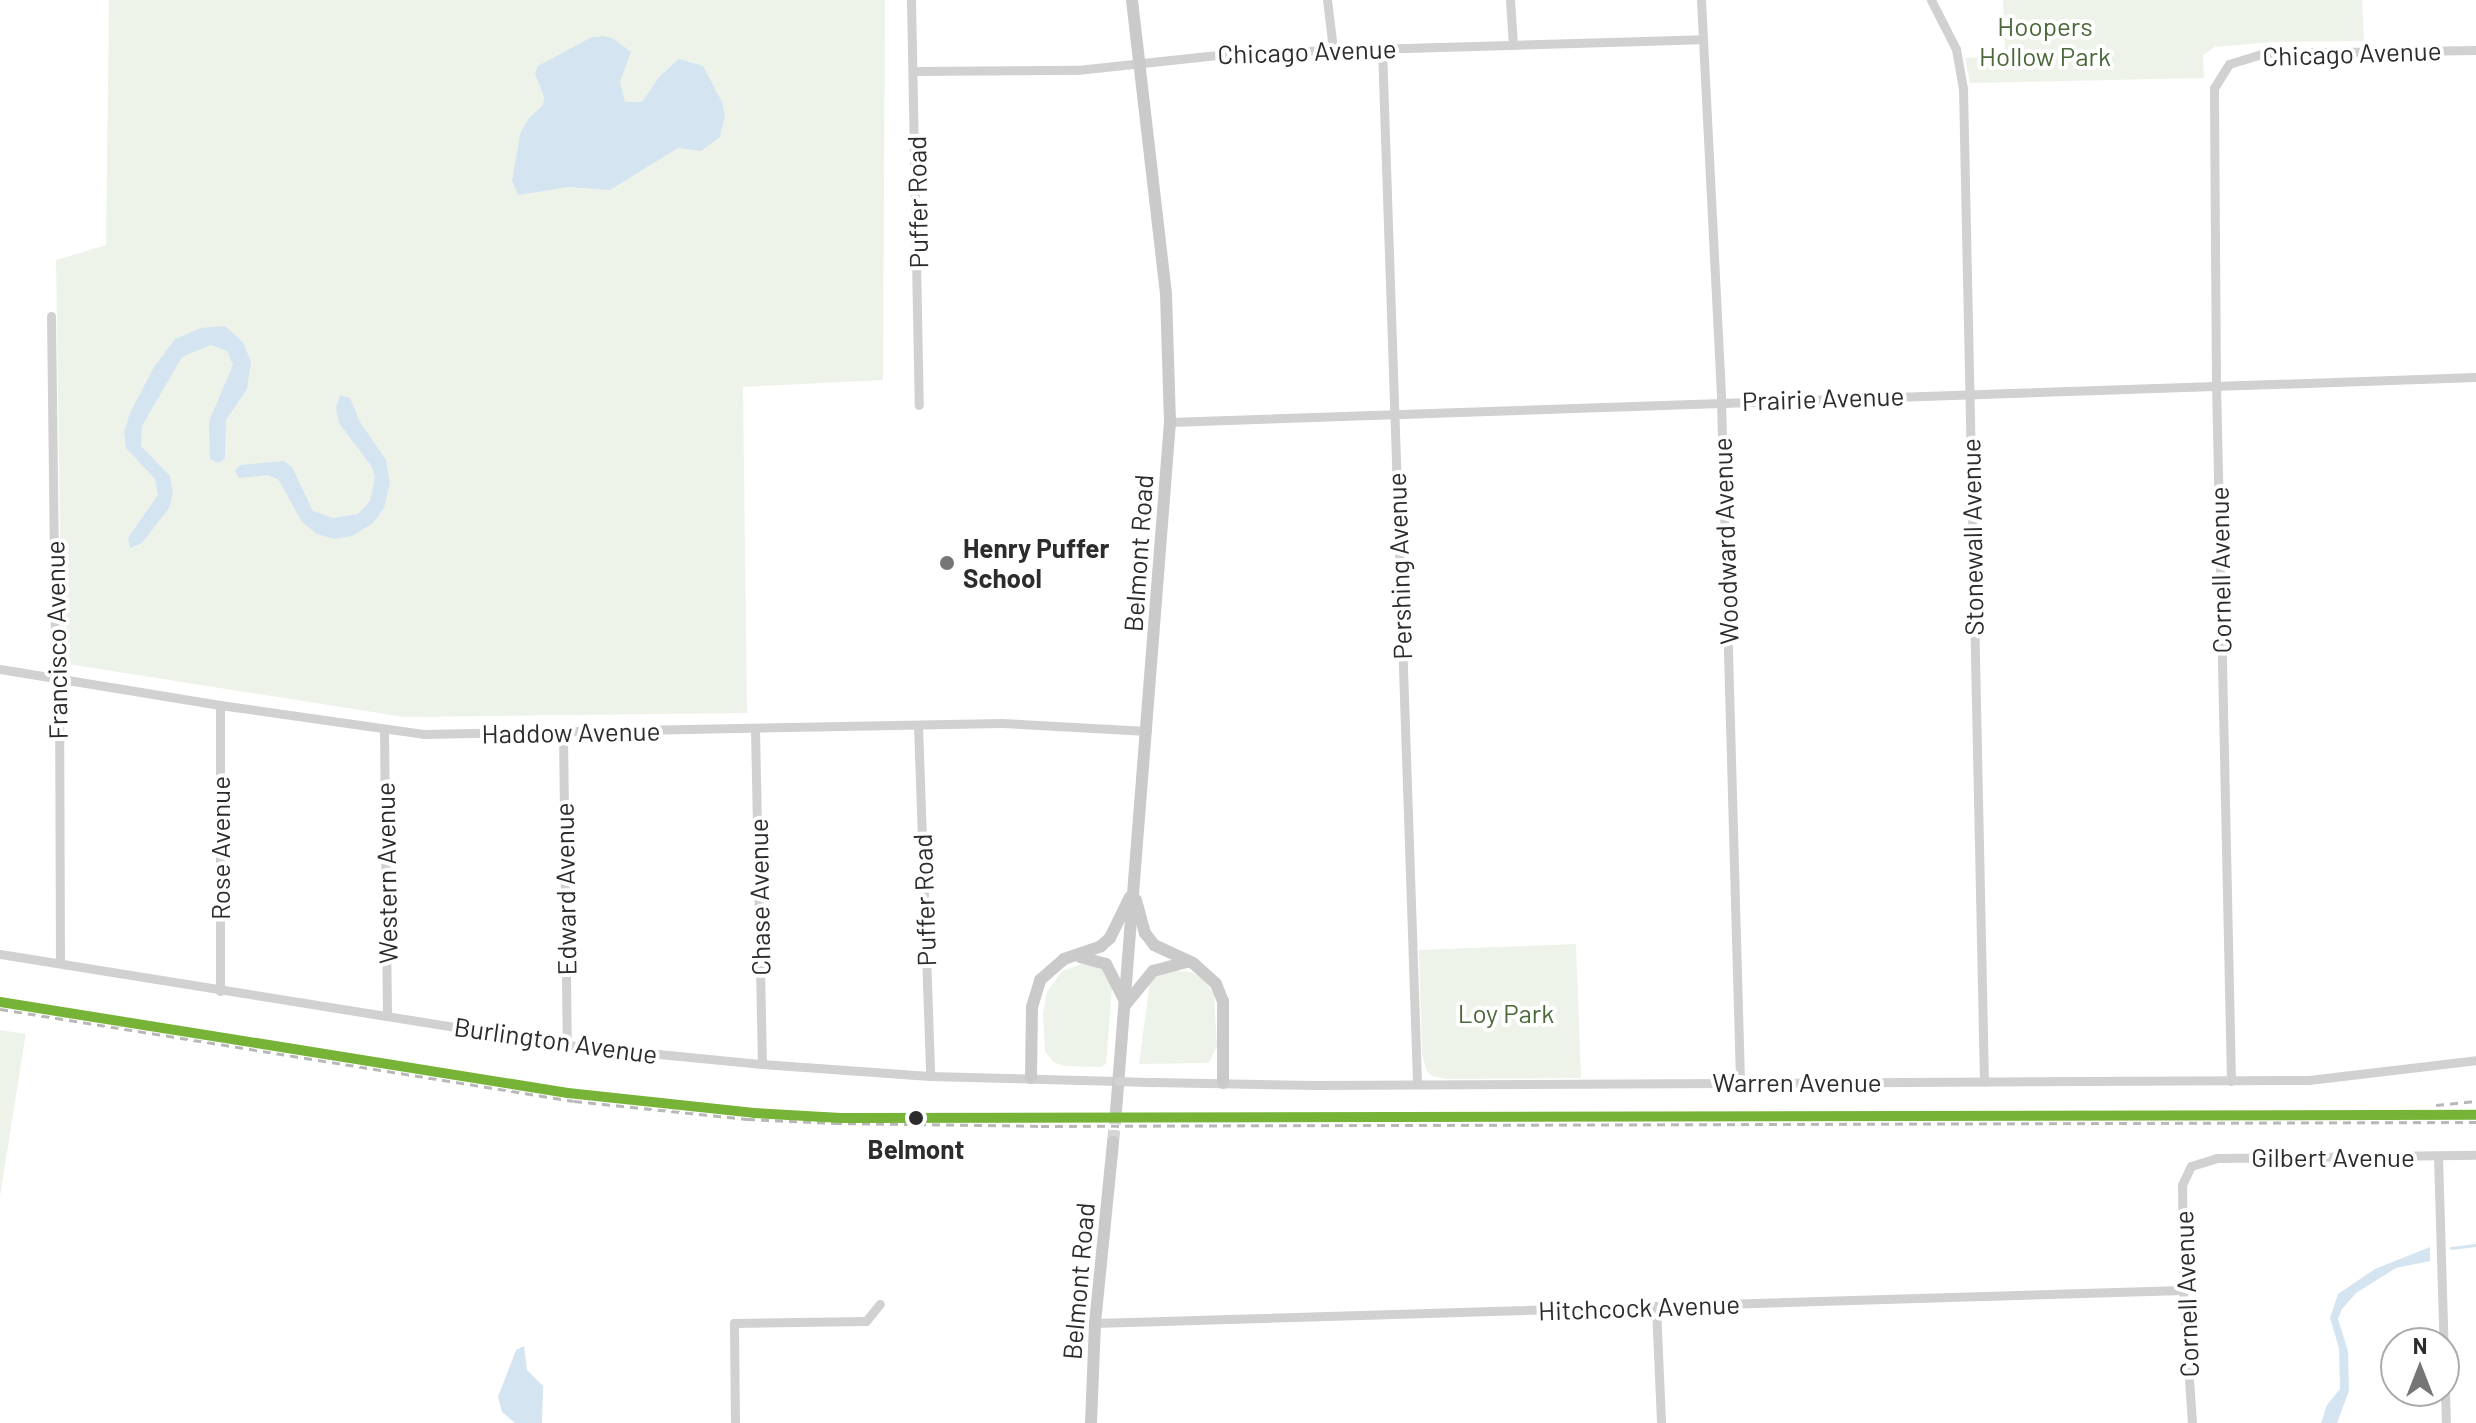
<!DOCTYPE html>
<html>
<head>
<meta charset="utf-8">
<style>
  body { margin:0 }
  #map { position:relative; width:2476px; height:1423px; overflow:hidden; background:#fff; font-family:Barlow,sans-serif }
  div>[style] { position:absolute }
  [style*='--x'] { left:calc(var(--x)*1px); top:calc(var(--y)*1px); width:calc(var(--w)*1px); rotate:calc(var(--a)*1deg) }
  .green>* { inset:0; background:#eef3ea; transform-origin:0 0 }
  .water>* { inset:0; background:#d5e4f1 }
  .stream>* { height:3px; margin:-1.5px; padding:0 1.5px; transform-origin:1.5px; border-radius:1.5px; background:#d5e4f1 }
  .secondary-tunnel>* { height:12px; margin-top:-6px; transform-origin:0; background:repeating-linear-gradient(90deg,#d5d5d5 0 12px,transparent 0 18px) }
  .minor>* { height:9px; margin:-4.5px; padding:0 4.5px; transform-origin:4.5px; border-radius:4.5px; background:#d1d1d1 }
  .secondary>* { height:12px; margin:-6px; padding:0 6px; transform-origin:6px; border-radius:6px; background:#cacaca }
  .rail>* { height:3px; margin-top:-1.5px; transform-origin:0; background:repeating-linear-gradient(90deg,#b8b8b8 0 8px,transparent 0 14px) }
  .minor-bridge>* { height:9px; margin:-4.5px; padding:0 4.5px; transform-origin:4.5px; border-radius:4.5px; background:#d1d1d1 }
  .rail-1>* { height:10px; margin:-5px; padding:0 5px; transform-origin:5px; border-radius:5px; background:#77b337 }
  .dots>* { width:22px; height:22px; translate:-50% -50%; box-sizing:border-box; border:4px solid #fff; border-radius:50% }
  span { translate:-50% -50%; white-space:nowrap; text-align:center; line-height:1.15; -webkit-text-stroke:8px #fff; paint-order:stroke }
  .park-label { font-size:26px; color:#4b6839 }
  .street-label { font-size:26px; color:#2c2c2c }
  .poi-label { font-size:26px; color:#2c2c2c; font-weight:700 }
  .left { translate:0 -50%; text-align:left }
  .stop-label { font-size:26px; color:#2c2c2c; font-weight:700 }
  .north { position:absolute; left:2380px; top:1327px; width:80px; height:80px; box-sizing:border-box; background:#fff; border:2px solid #ababab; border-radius:50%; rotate:0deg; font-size:22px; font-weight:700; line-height:32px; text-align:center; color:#2c2c2c }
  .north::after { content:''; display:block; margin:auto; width:28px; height:36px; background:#767676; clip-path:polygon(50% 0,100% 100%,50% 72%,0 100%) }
</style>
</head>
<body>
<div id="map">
  <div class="green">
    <div style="clip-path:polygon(109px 0,885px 0,883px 380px,743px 387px,747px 713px,404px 717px,62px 663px,56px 260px,106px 245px)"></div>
    <div style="clip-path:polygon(2003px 0,2362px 0,2364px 41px,2271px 42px,2215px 47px,2203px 55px,2204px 78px,1970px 83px,1965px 58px,2005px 56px)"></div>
    <div style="clip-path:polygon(1576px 944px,1581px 1078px,1447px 1079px,1432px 1076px,1427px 1071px,1422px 1055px,1419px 950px)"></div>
    <div style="clip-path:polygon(1087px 962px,1107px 970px,1112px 989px,1106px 1064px,1101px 1067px,1064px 1066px,1053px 1062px,1045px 1051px,1043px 1013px,1047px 992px,1062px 971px)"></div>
    <div style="clip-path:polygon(1170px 970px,1191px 972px,1201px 977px,1214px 994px,1217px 1046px,1209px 1063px,1139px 1064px,1150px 981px,1162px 971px)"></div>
    <div style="left:0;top:1030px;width:26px;height:393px;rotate:9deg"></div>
  </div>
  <div class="water">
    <div style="clip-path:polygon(604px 36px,614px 39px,631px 52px,620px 82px,625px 102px,642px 102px,660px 76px,679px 59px,703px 66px,722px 102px,725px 115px,720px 137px,701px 151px,678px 148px,610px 190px,568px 187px,518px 195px,512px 181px,520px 134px,528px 119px,543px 105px,544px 97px,535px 73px,538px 66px,592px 37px)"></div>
    <div style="clip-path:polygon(225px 326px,243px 342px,251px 362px,247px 389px,226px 420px,225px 459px,218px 463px,210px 459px,209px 421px,233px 365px,227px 351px,211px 345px,182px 357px,142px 426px,141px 446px,170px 476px,173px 493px,169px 508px,142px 543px,130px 548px,128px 538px,158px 495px,155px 479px,126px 448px,124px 432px,130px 413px,154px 367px,175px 339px,201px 328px)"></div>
    <div style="clip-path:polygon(340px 395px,350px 398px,360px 422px,386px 460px,390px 483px,384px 508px,373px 523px,352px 536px,334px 539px,317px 534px,302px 522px,278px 479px,267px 475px,239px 478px,235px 471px,240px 465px,284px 461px,292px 467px,313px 511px,333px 518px,358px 514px,370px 501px,375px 477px,372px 467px,339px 423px,336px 408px)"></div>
    <div style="clip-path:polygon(2430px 1247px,2430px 1261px,2396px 1268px,2356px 1293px,2342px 1309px,2338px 1319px,2348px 1351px,2349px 1391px,2337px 1423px,2321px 1423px,2327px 1405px,2340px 1389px,2339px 1348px,2330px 1318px,2338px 1294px,2375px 1269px)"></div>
    <div style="clip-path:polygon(524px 1346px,527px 1370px,543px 1386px,542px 1423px,515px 1423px,502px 1412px,498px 1397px,516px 1350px)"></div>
  </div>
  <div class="stream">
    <div style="--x:2451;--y:1248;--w:25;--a:-7"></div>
  </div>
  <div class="secondary-tunnel">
    <div style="--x:1113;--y:1142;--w:31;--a:-84"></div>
  </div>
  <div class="minor">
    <div style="--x:911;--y:0;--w:405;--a:88.9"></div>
    <div style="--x:1327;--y:0;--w:49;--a:83"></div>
    <div style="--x:1510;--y:0;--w:45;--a:86.2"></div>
    <div style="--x:1701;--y:0;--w:401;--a:87.1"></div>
    <div style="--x:1721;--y:401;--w:681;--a:88.4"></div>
    <div style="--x:1931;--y:0;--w:55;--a:63"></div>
    <div style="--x:1956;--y:49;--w:40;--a:80"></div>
    <div style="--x:1963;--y:88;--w:994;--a:88.79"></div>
    <div style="--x:1382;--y:48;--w:1036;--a:88.06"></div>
    <div style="--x:914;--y:71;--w:163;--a:-0.4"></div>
    <div style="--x:1077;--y:70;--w:160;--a:-6.1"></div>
    <div style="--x:1236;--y:53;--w:466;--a:-1.7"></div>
    <div style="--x:51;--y:316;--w:349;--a:89.3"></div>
    <div style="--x:55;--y:665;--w:15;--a:74"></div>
    <div style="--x:59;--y:679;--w:284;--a:89.8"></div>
    <div style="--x:1170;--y:422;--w:1307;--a:-1.97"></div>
    <div style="--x:0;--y:669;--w:223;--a:9.3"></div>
    <div style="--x:220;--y:705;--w:205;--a:8.1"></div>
    <div style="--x:423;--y:734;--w:579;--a:-1.09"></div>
    <div style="--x:1002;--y:723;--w:145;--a:3.2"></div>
    <div style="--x:220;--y:705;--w:286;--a:90"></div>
    <div style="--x:918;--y:725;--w:351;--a:88"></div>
    <div style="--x:384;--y:730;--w:286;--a:89.4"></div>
    <div style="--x:755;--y:730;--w:334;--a:88.8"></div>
    <div style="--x:563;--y:733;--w:312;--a:89.3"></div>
    <div style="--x:0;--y:954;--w:574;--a:9.12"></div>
    <div style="--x:567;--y:1045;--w:196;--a:5.6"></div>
    <div style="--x:762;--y:1064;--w:168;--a:4.1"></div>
    <div style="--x:930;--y:1076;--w:188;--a:1.5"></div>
    <div style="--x:2231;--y:1081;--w:696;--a:-91.23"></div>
    <div style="--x:2216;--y:385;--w:297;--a:-90.4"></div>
    <div style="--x:2214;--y:88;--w:28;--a:-58"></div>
    <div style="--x:2229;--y:64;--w:38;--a:-17"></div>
    <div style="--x:2265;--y:53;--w:211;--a:-0.8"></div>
    <div style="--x:1154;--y:1082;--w:161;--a:1.1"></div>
    <div style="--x:1315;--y:1085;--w:994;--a:-0.29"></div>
    <div style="--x:2309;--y:1080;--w:168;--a:-6.8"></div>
    <div style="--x:2438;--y:1156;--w:267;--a:88.3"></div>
    <div style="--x:1656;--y:1307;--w:116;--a:87.5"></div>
    <div style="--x:1095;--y:1323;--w:1089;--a:-1.74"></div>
    <div style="--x:735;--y:1423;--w:100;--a:-90.6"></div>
    <div style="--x:734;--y:1323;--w:132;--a:-0.9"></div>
    <div style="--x:866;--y:1321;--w:22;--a:-51"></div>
    <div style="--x:2192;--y:1423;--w:133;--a:-93.9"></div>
    <div style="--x:2183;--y:1290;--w:105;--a:-90.5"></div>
    <div style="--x:2182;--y:1185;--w:21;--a:-65"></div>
    <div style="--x:2191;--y:1166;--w:27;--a:-17"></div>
    <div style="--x:2217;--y:1158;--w:259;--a:-0.7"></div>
  </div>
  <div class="secondary">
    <div style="--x:1136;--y:900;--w:34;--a:75"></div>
    <div style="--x:1145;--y:933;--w:15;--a:53"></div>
    <div style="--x:1154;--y:945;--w:43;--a:24.8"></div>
    <div style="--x:1193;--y:963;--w:31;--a:42"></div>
    <div style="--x:1216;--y:984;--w:18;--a:68"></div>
    <div style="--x:1223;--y:1001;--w:82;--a:90"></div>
    <div style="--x:1080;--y:957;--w:27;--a:15"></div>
    <div style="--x:1106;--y:964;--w:38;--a:63"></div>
    <div style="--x:1126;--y:1004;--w:43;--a:-50.7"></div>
    <div style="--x:1153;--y:971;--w:34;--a:-15"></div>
    <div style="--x:1031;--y:1078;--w:71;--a:-89.2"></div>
    <div style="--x:1032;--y:1007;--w:28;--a:-73"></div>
    <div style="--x:1040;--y:980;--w:32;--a:-41"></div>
    <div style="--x:1064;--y:959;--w:39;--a:-19"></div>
    <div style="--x:1101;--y:946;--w:12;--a:-42"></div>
    <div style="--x:1110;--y:938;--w:46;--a:-64"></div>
    <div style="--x:1116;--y:1111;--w:691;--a:-85.52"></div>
    <div style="--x:1170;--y:422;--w:128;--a:-91.8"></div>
    <div style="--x:1166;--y:294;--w:296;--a:-96.6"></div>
    <div style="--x:1091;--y:1423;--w:100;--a:-87.7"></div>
    <div style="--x:1095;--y:1323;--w:182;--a:-84.3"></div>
  </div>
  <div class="rail">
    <div style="--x:0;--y:1009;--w:581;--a:9.11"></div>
    <div style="--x:574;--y:1101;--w:174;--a:5.9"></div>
    <div style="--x:747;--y:1119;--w:87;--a:2.6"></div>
    <div style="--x:834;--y:1123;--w:207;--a:0.8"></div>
    <div style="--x:1041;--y:1126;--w:1435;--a:-0.16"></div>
    <div style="--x:2436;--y:1105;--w:40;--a:-5.7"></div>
  </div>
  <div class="minor-bridge">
    <div style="--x:1118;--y:1081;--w:36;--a:2"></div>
  </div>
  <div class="rail-1">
    <div style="--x:0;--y:1002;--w:575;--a:9.1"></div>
    <div style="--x:568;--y:1093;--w:187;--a:6.1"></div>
    <div style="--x:754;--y:1113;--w:87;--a:3.3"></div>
    <div style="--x:841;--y:1118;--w:1635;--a:-0.11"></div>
  </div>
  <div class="dots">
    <div style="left:947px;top:563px;background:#767676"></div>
    <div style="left:916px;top:1118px;background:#2c2c2c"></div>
  </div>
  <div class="park-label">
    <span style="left:2045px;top:41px">Hoopers<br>Hollow Park</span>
    <span style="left:1506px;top:1013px">Loy Park</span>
  </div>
  <div class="street-label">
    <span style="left:1307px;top:51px;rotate:-2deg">Chicago Avenue</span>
    <span style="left:2352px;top:53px;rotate:-2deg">Chicago Avenue</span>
    <span style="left:917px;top:202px;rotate:-91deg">Puffer Road</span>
    <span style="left:1823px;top:398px;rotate:-2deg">Prairie Avenue</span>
    <span style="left:1972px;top:537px;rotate:-91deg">Stonewall Avenue</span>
    <span style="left:1725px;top:541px;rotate:-92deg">Woodward Avenue</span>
    <span style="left:1138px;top:553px;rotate:-86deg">Belmont Road</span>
    <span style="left:1399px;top:566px;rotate:-92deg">Pershing Avenue</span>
    <span style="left:2220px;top:570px;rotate:-91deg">Cornell Avenue</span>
    <span style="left:56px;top:640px;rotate:-91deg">Francisco Avenue</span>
    <span style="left:571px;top:732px;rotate:-1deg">Haddow Avenue</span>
    <span style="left:220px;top:848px;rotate:-90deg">Rose Avenue</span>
    <span style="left:386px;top:873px;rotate:-91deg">Western Avenue</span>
    <span style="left:565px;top:889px;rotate:-91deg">Edward Avenue</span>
    <span style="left:759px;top:897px;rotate:-91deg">Chase Avenue</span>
    <span style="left:924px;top:900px;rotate:-92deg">Puffer Road</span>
    <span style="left:556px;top:1040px;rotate:8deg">Burlington Avenue</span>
    <span style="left:1797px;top:1082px">Warren Avenue</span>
    <span style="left:2333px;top:1157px">Gilbert Avenue</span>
    <span style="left:1078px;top:1281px;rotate:-85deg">Belmont Road</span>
    <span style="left:2186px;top:1294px;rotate:-92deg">Cornell Avenue</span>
    <span style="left:1639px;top:1307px;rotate:-2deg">Hitchcock Avenue</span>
  </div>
  <div class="poi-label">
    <span class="left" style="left:963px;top:563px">Henry Puffer<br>School</span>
  </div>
  <div class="stop-label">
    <span style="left:916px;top:1149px">Belmont</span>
  </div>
  <div class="north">N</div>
</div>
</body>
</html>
